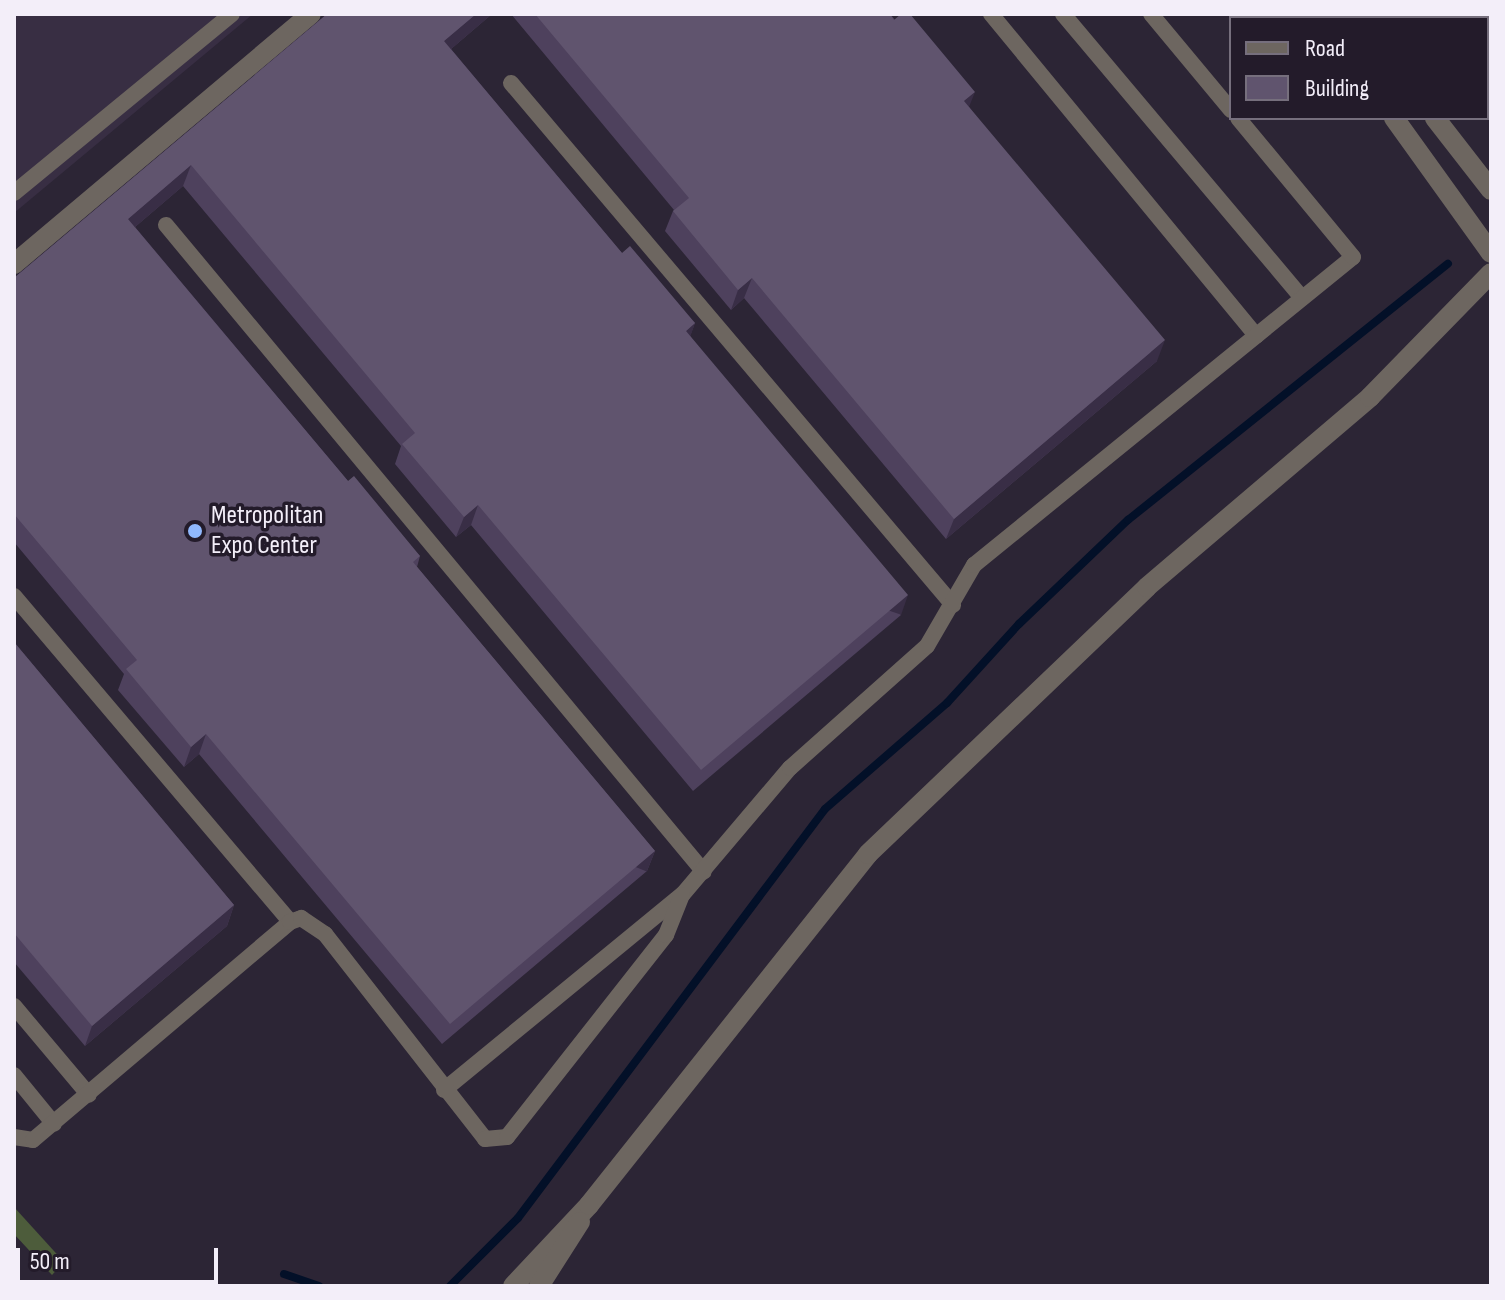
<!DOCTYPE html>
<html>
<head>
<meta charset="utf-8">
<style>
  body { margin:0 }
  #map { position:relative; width:1505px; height:1300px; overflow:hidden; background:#2c2535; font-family:"Sofia Sans Condensed",sans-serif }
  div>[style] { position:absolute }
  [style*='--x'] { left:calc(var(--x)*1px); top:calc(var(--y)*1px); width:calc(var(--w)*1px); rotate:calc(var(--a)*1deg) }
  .built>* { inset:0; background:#382e43 }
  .forest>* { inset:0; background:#4d5c3b }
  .stream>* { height:8px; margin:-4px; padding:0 4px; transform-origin:4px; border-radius:4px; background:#031028 }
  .service>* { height:16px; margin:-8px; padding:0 8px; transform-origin:8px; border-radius:8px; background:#6d6660 }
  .minor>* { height:20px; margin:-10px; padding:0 10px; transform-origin:10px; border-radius:10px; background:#6d6660 }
  .tertiary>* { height:20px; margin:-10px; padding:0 10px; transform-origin:10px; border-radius:10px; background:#6d6660 }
  .wall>* { inset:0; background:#4e415d }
  .shaded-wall>* { inset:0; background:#392e46; transform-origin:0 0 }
  .building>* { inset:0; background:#60546e }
  .dots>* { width:22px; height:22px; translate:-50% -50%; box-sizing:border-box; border:4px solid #231b2a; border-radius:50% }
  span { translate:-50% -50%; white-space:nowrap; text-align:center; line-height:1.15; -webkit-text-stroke:7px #231b2a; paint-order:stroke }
  .poi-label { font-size:26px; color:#f3eef9 }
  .left { translate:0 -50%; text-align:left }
  .frame { position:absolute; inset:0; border:16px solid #f3eef9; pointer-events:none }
  .legend { position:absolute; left:1229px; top:16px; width:260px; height:104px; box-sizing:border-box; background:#231b2a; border:2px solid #766f7d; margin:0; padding:10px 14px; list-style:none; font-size:24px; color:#f3eef9 }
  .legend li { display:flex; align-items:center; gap:16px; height:40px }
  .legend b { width:40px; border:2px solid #766f7d }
  .scale { position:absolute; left:16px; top:1248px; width:202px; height:36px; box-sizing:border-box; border:4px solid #f3eef9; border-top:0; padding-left:10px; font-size:24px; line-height:28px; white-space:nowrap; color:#f3eef9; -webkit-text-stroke:6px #231b2a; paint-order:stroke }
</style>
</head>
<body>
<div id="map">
  <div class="built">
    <div style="clip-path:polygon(14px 14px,253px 14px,14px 213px)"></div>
  </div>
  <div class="forest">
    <div style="clip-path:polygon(14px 1207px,64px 1262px,52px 1275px,14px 1234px)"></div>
  </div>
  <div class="stream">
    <div style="--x:284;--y:1274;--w:37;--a:19"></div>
    <div style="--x:450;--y:1286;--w:96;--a:-45"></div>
    <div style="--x:518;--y:1218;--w:511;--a:-53.11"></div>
    <div style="--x:825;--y:809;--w:162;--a:-41"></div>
    <div style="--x:947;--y:703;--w:107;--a:-47.7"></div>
    <div style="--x:1019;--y:624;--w:151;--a:-43.7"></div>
    <div style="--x:1128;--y:520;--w:410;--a:-38.7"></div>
  </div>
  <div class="service">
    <div style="--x:991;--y:14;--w:417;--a:50.5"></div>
    <div style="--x:1063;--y:14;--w:371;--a:49.9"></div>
    <div style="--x:1151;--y:14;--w:125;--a:50.2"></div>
    <div style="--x:511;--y:83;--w:684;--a:49.74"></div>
    <div style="--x:14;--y:193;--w:282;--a:-39.4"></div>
    <div style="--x:166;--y:225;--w:841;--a:50.26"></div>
    <div style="--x:14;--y:596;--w:427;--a:49.7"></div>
    <div style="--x:14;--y:1006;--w:116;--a:49.9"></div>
    <div style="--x:14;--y:1075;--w:63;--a:50.8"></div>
    <div style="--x:444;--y:1090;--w:309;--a:-39.4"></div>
    <div style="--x:683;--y:894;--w:165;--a:-49.7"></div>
    <div style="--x:790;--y:768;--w:183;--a:-41.7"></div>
    <div style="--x:927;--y:646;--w:94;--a:-59.9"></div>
    <div style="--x:974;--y:565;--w:488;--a:-39.1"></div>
    <div style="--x:1353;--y:257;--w:180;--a:-129.6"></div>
    <div style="--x:14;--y:1137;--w:19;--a:9"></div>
    <div style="--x:33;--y:1140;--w:337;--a:-40.3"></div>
    <div style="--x:290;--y:922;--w:12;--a:-20"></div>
    <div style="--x:301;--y:918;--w:29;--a:34"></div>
    <div style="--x:325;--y:934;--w:260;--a:52"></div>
    <div style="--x:485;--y:1139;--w:22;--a:-5"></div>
    <div style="--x:507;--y:1137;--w:257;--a:-51.8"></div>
    <div style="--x:666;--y:935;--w:43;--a:-68.2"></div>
  </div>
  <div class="minor">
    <div style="--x:1304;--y:14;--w:6;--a:45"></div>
    <div style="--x:1350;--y:14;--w:6;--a:45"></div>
    <div style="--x:1394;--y:118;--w:166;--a:54.3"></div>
    <div style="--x:1435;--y:118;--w:91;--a:52.1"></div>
    <div style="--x:14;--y:264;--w:388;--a:-40.1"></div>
  </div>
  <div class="tertiary">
    <div style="--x:513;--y:1286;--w:111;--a:-46.8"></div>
    <div style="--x:589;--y:1205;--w:448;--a:-51.5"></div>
    <div style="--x:868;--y:854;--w:386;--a:-43.7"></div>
    <div style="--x:1147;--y:587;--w:293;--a:-40.4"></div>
    <div style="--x:1370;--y:397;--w:173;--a:-45.7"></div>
    <div style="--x:539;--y:1286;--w:76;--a:-57.4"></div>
  </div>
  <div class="wall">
    <div style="clip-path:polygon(327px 14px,492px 14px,451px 49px,622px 253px,695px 323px,690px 336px,901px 615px,693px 791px,471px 525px,456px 537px,395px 464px,401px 446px,183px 186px,135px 227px,348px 481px,420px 556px,417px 567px,655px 851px,647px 871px,442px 1044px,199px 754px,184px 767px,118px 690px,124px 674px,14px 542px,14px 278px)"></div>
    <div style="clip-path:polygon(511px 14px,890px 14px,969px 107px,1157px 361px,946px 539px,744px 298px,731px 310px,665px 231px,673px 211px,674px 210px)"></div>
    <div style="clip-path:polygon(1412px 14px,1461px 14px,1465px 18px,1416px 18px)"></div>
    <div style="clip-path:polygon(1487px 44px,1491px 49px,1491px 95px,1487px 99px)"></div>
    <div style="clip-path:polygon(14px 642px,234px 905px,227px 926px,85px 1046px,14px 962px)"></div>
  </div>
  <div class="shaded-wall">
    <div style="clip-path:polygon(476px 14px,492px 14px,437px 61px,444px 41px)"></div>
    <div style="clip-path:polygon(1491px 85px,1491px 95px,1487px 99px,1487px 96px)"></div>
    <div style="clip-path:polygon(975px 92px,967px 112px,964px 101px)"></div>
    <div style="clip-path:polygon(191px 165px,183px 186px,121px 239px,128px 219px)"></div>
    <div style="clip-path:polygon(752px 278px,744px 298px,731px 310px,738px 290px)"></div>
    <div style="clip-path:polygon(695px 323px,688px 343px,686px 331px)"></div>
    <div style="clip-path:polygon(1165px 340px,1157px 361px,946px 539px,954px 519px)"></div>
    <div style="clip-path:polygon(478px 505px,471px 525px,456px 537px,464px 517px)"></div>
    <div style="left:908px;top:595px;width:21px;height:271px;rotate:109deg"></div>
    <div style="clip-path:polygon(206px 734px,199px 754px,184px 767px,191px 747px)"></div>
    <div style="left:655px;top:851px;width:22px;height:268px;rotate:112deg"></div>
    <div style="clip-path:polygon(234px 905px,227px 926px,85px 1046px,92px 1026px)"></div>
  </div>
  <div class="building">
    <div style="clip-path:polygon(327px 14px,476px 14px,444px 41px,622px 253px,630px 246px,695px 323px,686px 331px,908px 595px,701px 770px,478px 505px,464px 517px,402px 444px,415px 433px,191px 165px,128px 219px,348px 481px,354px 476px,420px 556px,413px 562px,655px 851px,450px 1024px,206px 734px,191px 747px,126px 669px,137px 660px,14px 514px,14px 278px)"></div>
    <div style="clip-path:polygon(535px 14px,890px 14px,894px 20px,901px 14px,910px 14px,975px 92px,964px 101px,1165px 340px,954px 519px,752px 278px,738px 290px,673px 211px,689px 198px)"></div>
    <div style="clip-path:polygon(1431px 14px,1461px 14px,1465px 18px,1435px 18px)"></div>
    <div style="clip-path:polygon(1487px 44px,1491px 49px,1491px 84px,1487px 79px)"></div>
    <div style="clip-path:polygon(14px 642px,234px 905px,92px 1026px,14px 933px)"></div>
  </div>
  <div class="dots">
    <div style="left:195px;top:531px;background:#90b8fd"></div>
  </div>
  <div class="poi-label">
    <span class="left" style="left:211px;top:531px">Metropolitan<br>Expo Center</span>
  </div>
  <div class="frame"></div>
  <ul class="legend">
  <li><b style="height:10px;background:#6d6660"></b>Road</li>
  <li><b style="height:22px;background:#60546e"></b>Building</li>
  </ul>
  <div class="scale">50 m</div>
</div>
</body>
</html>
